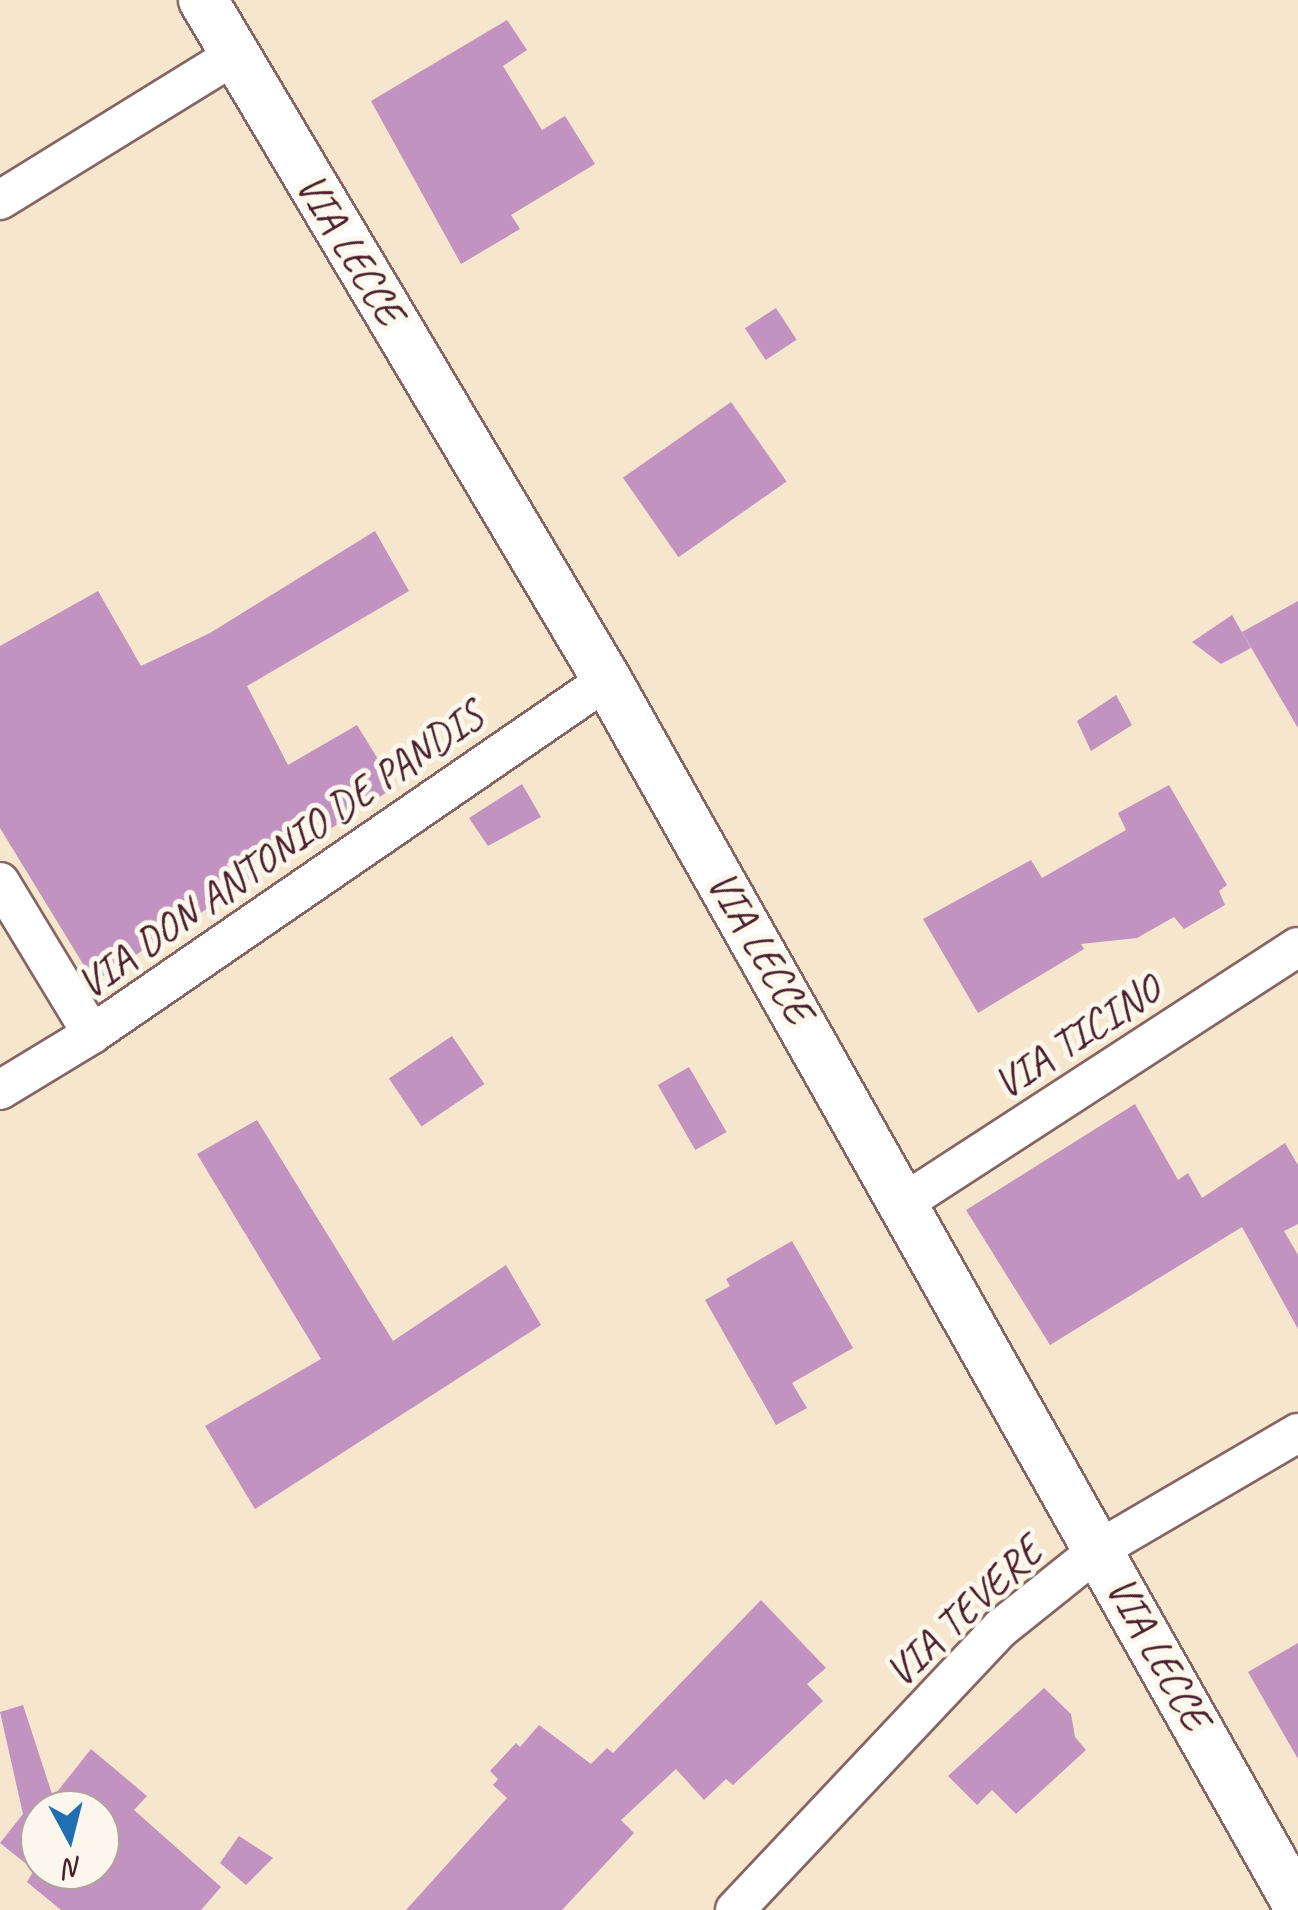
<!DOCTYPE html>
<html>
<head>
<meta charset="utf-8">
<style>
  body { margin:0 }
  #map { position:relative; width:1298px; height:1910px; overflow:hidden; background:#f5e6cd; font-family:Caveat,sans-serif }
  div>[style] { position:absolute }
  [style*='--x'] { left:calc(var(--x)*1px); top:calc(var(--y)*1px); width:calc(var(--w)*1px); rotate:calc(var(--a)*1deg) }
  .building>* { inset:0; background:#c292c1; transform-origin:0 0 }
  .roads { filter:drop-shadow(2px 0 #866564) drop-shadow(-2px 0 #866564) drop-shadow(0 2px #866564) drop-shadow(0 -2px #866564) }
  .minor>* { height:38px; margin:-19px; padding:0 19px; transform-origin:19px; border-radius:19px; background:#fff }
  .tertiary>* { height:48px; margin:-24px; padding:0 24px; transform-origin:24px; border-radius:24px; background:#fff }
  span { translate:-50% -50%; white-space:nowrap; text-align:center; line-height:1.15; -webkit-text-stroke:10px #fbf7ec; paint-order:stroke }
  .street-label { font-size:42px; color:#4a1f2b }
  .north { position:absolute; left:20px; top:1790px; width:100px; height:100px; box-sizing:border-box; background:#fbf7ec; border:2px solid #b4a19f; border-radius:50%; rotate:173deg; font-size:28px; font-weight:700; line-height:40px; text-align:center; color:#4a1f2b }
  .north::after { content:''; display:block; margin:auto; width:35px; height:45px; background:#1f6fb2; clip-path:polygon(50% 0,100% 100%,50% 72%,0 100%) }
</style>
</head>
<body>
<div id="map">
  <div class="building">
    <div style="clip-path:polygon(507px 20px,527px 50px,503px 66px,542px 130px,565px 116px,595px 164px,511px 215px,520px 229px,461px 264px,371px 101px)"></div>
    <div style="left:776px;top:308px;width:38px;height:37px;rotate:57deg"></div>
    <div style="left:731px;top:402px;width:97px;height:132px;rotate:55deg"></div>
    <div style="clip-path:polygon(375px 531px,409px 591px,247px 686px,288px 765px,357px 725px,395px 787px,94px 982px,0 828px,0 646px,98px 591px,141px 666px,210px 633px)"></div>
    <div style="clip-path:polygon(1298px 601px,1298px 728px,1242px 632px)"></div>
    <div style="clip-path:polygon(1232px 615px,1251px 648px,1221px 664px,1192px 642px)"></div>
    <div style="clip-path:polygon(1116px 695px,1132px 725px,1091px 751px,1077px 721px)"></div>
    <div style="clip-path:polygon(522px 784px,541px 817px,488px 846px,469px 818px)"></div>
    <div style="clip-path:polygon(1169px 785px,1227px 885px,1219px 891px,1225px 905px,1184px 929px,1174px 917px,1137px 938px,1081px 944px,1084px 949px,978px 1013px,923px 919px,1031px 860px,1042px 878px,1126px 830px,1118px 813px)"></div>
    <div style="left:452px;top:1036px;width:58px;height:76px;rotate:56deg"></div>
    <div style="left:689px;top:1067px;width:75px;height:36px;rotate:60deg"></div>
    <div style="clip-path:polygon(1135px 1104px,1178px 1180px,1188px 1173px,1202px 1198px,1285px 1143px,1298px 1165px,1298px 1224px,1284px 1231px,1298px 1255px,1298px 1329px,1242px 1227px,1050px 1345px,966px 1210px)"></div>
    <div style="clip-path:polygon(257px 1120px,393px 1341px,506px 1265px,541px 1325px,255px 1509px,205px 1426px,321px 1359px,197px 1154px)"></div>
    <div style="clip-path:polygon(792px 1241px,853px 1348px,792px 1383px,807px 1408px,776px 1425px,705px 1300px,730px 1286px,726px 1279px)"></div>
    <div style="clip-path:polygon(761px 1600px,826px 1668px,807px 1684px,823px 1701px,733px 1785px,726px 1779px,704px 1800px,676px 1769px,621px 1820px,634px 1833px,562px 1910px,406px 1910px,507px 1798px,493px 1785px,498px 1779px,490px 1771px,516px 1743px,520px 1747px,539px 1725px,591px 1764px,607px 1748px,613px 1753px)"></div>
    <div style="clip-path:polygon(1298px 1643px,1298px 1759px,1248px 1672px)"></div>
    <div style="clip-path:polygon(1044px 1688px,1071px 1714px,1075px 1737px,1086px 1750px,1016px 1814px,992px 1790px,977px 1805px,948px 1776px)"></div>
    <div style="clip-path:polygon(evenodd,23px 1705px,53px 1797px,91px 1749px,147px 1796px,134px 1810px,221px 1887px,201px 1910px,61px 1910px,27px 1882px,34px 1870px,0 1843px,23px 1814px,0 1712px,23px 1705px,40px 1810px,100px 1810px,100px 1870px,40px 1870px,40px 1810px)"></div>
    <div style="clip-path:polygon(239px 1836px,273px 1858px,246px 1885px,220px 1863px)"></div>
  </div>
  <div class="roads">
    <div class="minor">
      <div style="--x:0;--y:200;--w:276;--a:-31.7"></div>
      <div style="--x:0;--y:882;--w:178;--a:58.8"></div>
      <div style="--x:0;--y:1090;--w:108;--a:-31.3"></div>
      <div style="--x:92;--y:1034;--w:625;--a:-34.5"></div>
      <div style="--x:905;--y:1202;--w:468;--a:-33"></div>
      <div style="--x:735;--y:1910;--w:388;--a:-46.7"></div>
      <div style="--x:1001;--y:1628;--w:128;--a:-38.7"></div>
      <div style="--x:1101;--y:1548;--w:228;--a:-30.3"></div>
    </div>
    <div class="tertiary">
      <div style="--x:203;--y:0;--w:791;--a:59.28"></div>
      <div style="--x:607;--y:680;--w:1407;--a:60.59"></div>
    </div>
  </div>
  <div class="street-label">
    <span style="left:350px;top:249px;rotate:59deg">VIA LECCE</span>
    <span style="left:280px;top:850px;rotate:-35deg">VIA DON ANTONIO DE PANDIS</span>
    <span style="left:760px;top:947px;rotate:60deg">VIA LECCE</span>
    <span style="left:1077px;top:1037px;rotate:-33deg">VIA TICINO</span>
    <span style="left:964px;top:1612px;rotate:-43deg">VIA TEVERE</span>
    <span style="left:1158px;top:1653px;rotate:61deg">VIA LECCE</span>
  </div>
  <div class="north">N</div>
</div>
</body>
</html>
